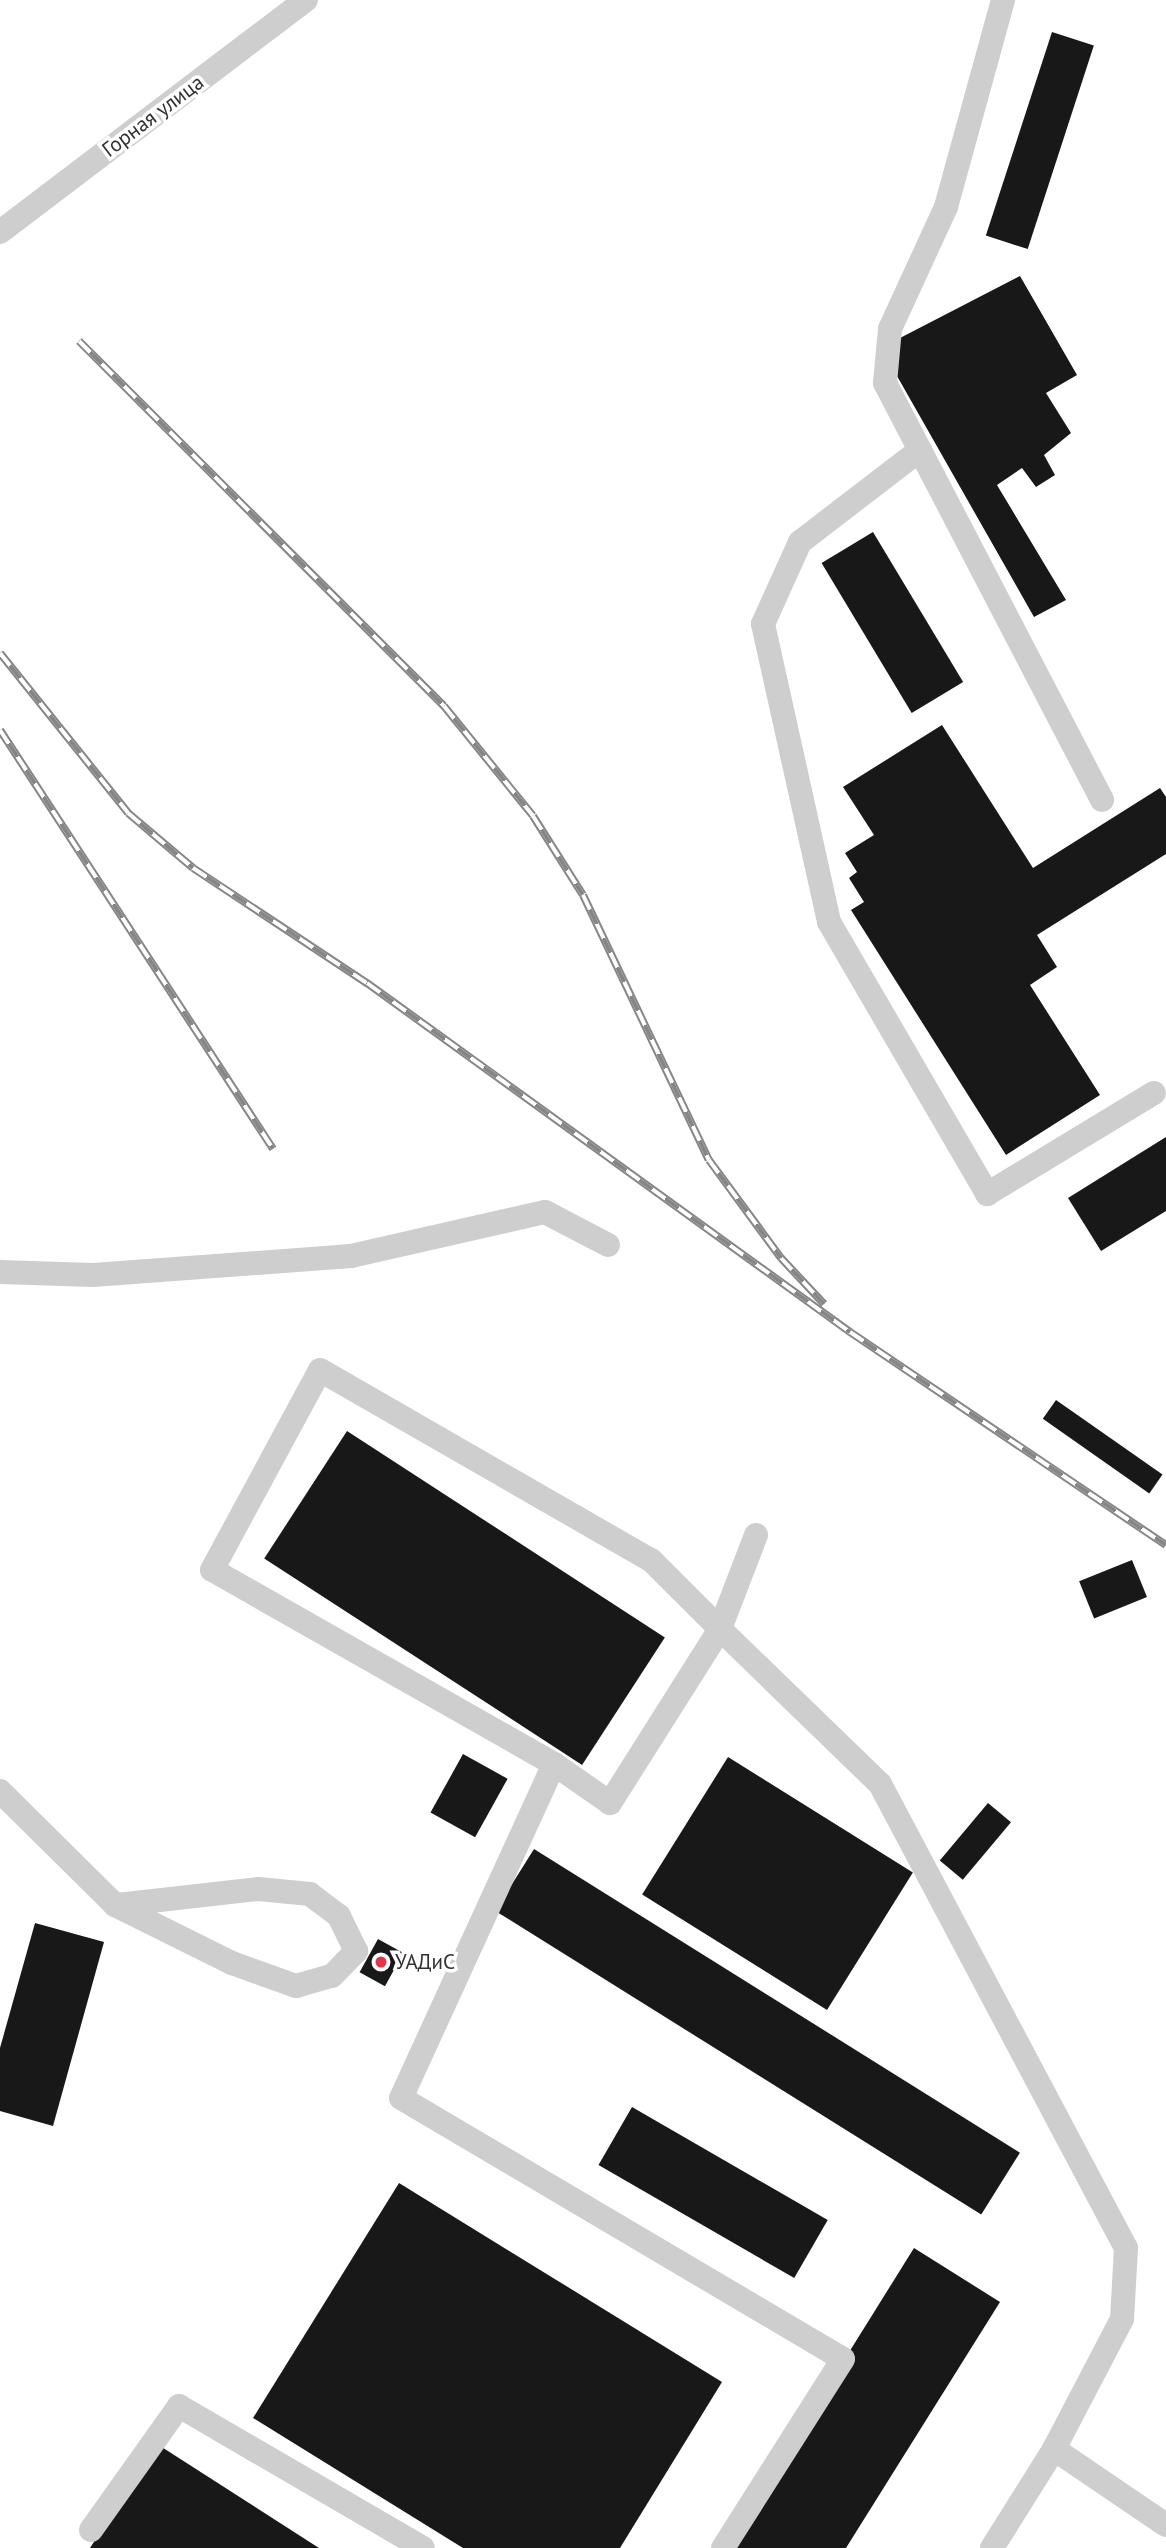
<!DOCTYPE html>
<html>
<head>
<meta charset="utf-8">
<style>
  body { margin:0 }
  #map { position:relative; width:1166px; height:2548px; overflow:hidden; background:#fff; font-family:"PT Sans",sans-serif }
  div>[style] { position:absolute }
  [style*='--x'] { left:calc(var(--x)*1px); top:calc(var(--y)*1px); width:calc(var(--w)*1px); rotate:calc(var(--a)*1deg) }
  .building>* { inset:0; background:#181818; transform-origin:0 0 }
  .minor>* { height:24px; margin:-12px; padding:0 12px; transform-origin:12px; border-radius:12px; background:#cecece }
  .rail>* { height:8px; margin-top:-4px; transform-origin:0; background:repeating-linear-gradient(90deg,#fff 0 16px,#868686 0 32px); box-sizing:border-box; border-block:2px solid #868686 }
  .dots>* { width:19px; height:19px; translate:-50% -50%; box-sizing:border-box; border:4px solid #fff; border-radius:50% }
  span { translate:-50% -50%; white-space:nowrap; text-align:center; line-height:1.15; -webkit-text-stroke:7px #fff; paint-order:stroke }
  .street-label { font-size:21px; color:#313131 }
  .poi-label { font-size:21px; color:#313131 }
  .left { translate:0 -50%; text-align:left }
</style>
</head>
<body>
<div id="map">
  <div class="building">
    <div style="left:1052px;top:32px;width:44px;height:214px;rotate:18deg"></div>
    <div style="clip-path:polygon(1020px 276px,1077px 375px,1046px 393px,1071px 433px,1044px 455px,1055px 475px,1036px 487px,1022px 468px,997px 485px,1066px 600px,1034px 617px,897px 376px,900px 338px)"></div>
    <div style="left:873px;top:532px;width:175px;height:60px;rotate:59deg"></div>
    <div style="clip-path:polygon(942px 725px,1033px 868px,1160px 788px,1166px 797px,1166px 854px,1037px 935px,1057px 967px,1030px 985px,1100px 1095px,1006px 1155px,851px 910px,864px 902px,849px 878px,857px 872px,845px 853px,874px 835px,843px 787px)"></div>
    <div style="clip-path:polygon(1166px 1137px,1166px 1211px,1101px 1251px,1068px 1198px)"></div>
    <div style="left:1056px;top:1400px;width:130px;height:23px;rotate:35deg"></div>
    <div style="left:347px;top:1431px;width:379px;height:152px;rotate:33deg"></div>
    <div style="left:1132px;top:1560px;width:40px;height:57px;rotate:68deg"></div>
    <div style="left:463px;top:1754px;width:51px;height:67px;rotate:29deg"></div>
    <div style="left:728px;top:1757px;width:218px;height:162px;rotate:32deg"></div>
    <div style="left:988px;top:1803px;width:30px;height:75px;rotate:40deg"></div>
    <div style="left:534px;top:1849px;width:573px;height:73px;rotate:32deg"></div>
    <div style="clip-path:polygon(35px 1923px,104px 1942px,53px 2126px,0 2111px,0 2048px)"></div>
    <div style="left:378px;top:1939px;width:29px;height:38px;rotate:29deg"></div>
    <div style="left:632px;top:2107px;width:226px;height:67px;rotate:30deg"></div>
    <div style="clip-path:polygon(399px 2183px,722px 2382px,620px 2548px,463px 2548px,253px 2418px)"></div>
    <div style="clip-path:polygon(914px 2248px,1000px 2302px,846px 2548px,727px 2548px)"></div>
    <div style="clip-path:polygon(157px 2444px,319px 2548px,90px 2548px)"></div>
  </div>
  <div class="minor">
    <div style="--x:1003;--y:0;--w:215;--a:105.4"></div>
    <div style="--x:946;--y:207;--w:134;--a:114.7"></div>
    <div style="--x:890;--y:329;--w:54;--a:95.3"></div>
    <div style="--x:885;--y:383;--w:470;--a:62.5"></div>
    <div style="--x:0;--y:232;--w:384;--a:-37.2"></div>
    <div style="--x:920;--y:450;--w:151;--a:142.5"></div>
    <div style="--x:800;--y:542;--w:90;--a:114.3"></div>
    <div style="--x:763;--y:624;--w:305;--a:77.5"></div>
    <div style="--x:829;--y:922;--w:315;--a:59.8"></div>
    <div style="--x:987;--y:1194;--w:195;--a:-31.2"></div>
    <div style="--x:0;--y:1272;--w:93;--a:1.8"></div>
    <div style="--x:93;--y:1275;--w:259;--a:-4.2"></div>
    <div style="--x:351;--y:1256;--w:199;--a:-12.8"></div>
    <div style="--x:545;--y:1212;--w:71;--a:27.6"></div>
    <div style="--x:756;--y:1535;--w:101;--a:111"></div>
    <div style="--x:720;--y:1629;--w:223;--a:44.1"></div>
    <div style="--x:880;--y:1784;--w:525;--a:62.07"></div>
    <div style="--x:1126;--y:2248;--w:71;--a:93.2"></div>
    <div style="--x:1122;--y:2319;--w:147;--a:117.6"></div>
    <div style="--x:1054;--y:2449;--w:135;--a:34.2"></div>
    <div style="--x:554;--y:1764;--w:393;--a:-150.4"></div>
    <div style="--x:212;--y:1570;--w:227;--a:-61.6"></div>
    <div style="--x:320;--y:1370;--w:382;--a:29.9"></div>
    <div style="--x:651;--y:1560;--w:98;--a:45"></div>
    <div style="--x:720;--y:1629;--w:206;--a:122.3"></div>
    <div style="--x:610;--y:1803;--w:68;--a:-145.1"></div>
    <div style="--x:554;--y:1764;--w:367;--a:114.6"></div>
    <div style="--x:401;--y:2098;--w:513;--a:30.56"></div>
    <div style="--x:843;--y:2359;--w:224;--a:122.4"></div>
    <div style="--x:0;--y:1791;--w:162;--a:44.7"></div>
    <div style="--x:115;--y:1905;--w:131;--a:26.4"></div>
    <div style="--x:232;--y:1963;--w:68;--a:19.8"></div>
    <div style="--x:296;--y:1986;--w:37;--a:-16"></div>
    <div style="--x:332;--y:1976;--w:35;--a:-46"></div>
    <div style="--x:356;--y:1951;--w:39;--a:-116"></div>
    <div style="--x:339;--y:1916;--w:36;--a:-143"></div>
    <div style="--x:310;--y:1894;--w:52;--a:-174.5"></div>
    <div style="--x:258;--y:1889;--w:144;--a:173.6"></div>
    <div style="--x:91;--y:2530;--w:152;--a:-54.6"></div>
    <div style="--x:179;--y:2406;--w:282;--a:30.2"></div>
    <div style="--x:992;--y:2548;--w:117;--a:-57.9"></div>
  </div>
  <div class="rail">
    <div style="--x:79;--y:341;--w:516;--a:45"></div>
    <div style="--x:444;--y:706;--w:141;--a:51"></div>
    <div style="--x:533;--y:816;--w:93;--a:57.7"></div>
    <div style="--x:583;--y:895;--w:293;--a:64.6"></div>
    <div style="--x:709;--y:1160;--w:122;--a:53.7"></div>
    <div style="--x:781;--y:1258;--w:63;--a:46.9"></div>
    <div style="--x:0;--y:653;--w:205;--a:51.3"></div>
    <div style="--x:128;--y:813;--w:85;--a:40.2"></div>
    <div style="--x:193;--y:868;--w:209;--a:33.5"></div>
    <div style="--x:367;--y:983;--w:596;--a:35.85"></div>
    <div style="--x:850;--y:1332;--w:381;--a:34"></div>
    <div style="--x:0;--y:730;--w:500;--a:56.91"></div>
  </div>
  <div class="dots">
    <div style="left:381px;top:1962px;background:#e63549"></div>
  </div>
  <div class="street-label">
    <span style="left:153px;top:116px;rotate:-37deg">Горная улица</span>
  </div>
  <div class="poi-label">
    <span class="left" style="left:395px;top:1962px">УАДиС</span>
  </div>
</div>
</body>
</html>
